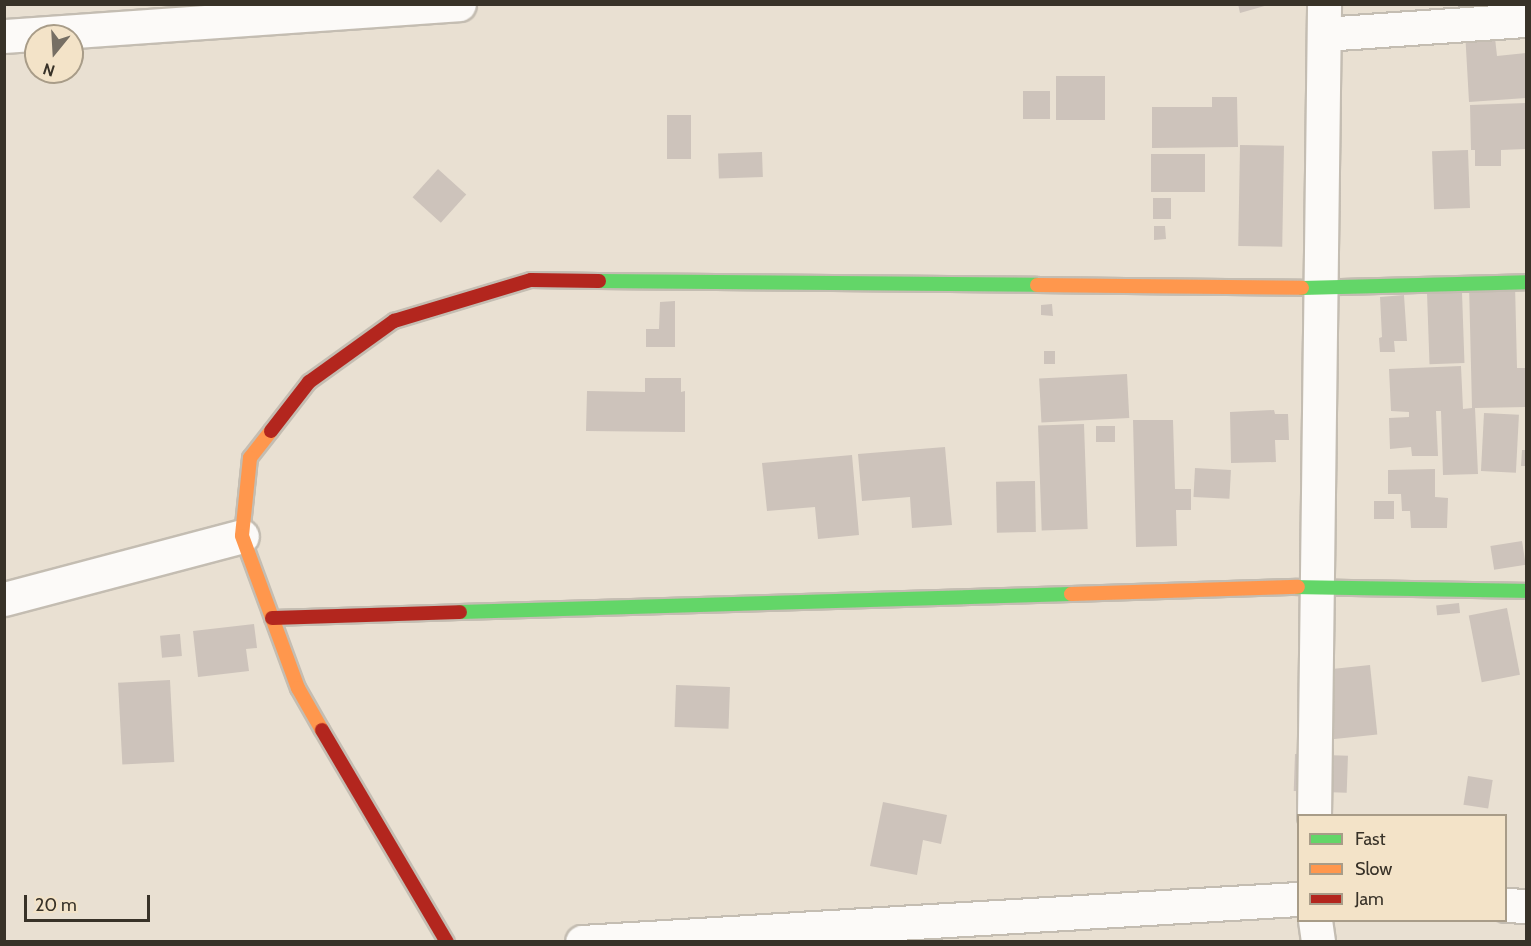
<!DOCTYPE html>
<html>
<head>
<meta charset="utf-8">
<style>
  body { margin:0 }
  #map { position:relative; width:1531px; height:946px; overflow:hidden; background:#e9e0d2; font-family:Cabin,sans-serif }
  div>[style] { position:absolute }
  [style*='--x'] { left:calc(var(--x)*1px); top:calc(var(--y)*1px); width:calc(var(--w)*1px); rotate:calc(var(--a)*1deg) }
  .building>* { inset:0; background:#cdc3bb; transform-origin:0 0 }
  .roads { filter:drop-shadow(2px 0 #c4bdb2) drop-shadow(-2px 0 #c4bdb2) drop-shadow(0 2px #c4bdb2) drop-shadow(0 -2px #c4bdb2) }
  .street>* { height:33px; margin:-16.5px; padding:0 16.5px; transform-origin:16.5px; border-radius:16.5px; background:#fcfaf8 }
  .fast>* { height:14px; margin:-7px; padding:0 7px; transform-origin:7px; border-radius:7px; background:#63d668 }
  .slow>* { height:14px; margin:-7px; padding:0 7px; transform-origin:7px; border-radius:7px; background:#ff974d }
  .jam>* { height:14px; margin:-7px; padding:0 7px; transform-origin:7px; border-radius:7px; background:#b3261e }
  span { translate:-50% -50%; white-space:nowrap; text-align:center; line-height:1.15; -webkit-text-stroke:6px #f3e3c8; paint-order:stroke }
  .frame { position:absolute; inset:0; border:6px solid #383228; pointer-events:none }
  .legend { position:absolute; left:1297px; top:814px; width:210px; height:108px; box-sizing:border-box; background:#f3e3c8; border:2px solid #a89c88; margin:0; padding:8px 10px; list-style:none; font-size:18px; color:#383228 }
  .legend li { display:flex; align-items:center; gap:12px; height:30px }
  .legend b { width:30px; border:2px solid #a89c88 }
  .north { position:absolute; left:24px; top:24px; width:60px; height:60px; box-sizing:border-box; background:#f3e3c8; border:2px solid #a89c88; border-radius:50%; rotate:198deg; font-size:16px; font-weight:700; line-height:24px; text-align:center; color:#383228 }
  .north::after { content:''; display:block; margin:auto; width:21px; height:27px; background:#766f64; clip-path:polygon(50% 0,100% 100%,50% 72%,0 100%) }
  .scale { position:absolute; left:24px; top:895px; width:126px; height:27px; box-sizing:border-box; border:3px solid #383228; border-top:0; padding-left:8px; font-size:18px; line-height:21px; white-space:nowrap; color:#383228; -webkit-text-stroke:4px #f3e3c8; paint-order:stroke }
</style>
</head>
<body>
<div id="map">
  <div class="building">
    <div style="clip-path:polygon(1238px 4px,1268px 4px,1268px 5px,1240px 13px)"></div>
    <div style="clip-path:polygon(1494px 29px,1497px 56px,1526px 53px,1526px 98px,1469px 102px,1465px 31px)"></div>
    <div style="left:1105px;top:76px;width:44px;height:49px;rotate:90deg"></div>
    <div style="left:1050px;top:91px;width:28px;height:27px;rotate:90deg"></div>
    <div style="clip-path:polygon(1212px 97px,1237px 97px,1238px 147px,1152px 148px,1152px 107px,1212px 107px)"></div>
    <div style="clip-path:polygon(1526px 103px,1526px 149px,1501px 150px,1501px 166px,1475px 166px,1475px 150px,1471px 150px,1470px 105px)"></div>
    <div style="left:667px;top:115px;width:24px;height:44px"></div>
    <div style="left:1240px;top:145px;width:44px;height:101px;rotate:1deg"></div>
    <div style="left:1468px;top:150px;width:58px;height:36px;rotate:88deg"></div>
    <div style="left:762px;top:152px;width:25px;height:44px;rotate:88deg"></div>
    <div style="left:1151px;top:154px;width:54px;height:38px"></div>
    <div style="left:438px;top:169px;width:38px;height:38px;rotate:42deg"></div>
    <div style="left:1153px;top:198px;width:18px;height:21px"></div>
    <div style="clip-path:polygon(1154px 226px,1165px 226px,1166px 239px,1154px 240px)"></div>
    <div style="clip-path:polygon(1469px 284px,1515px 284px,1517px 368px,1526px 368px,1526px 407px,1475px 408px,1478px 474px,1443px 475px,1441px 411px,1436px 411px,1438px 456px,1412px 456px,1411px 447px,1390px 449px,1389px 418px,1409px 417px,1409px 412px,1391px 411px,1389px 369px,1461px 366px,1463px 409px,1472px 408px)"></div>
    <div style="left:1462px;top:292px;width:71px;height:35px;rotate:88deg"></div>
    <div style="clip-path:polygon(1404px 295px,1407px 341px,1394px 341px,1395px 352px,1380px 352px,1379px 338px,1382px 337px,1380px 297px)"></div>
    <div style="clip-path:polygon(675px 301px,675px 347px,646px 347px,646px 329px,659px 329px,660px 302px)"></div>
    <div style="clip-path:polygon(1052px 304px,1053px 316px,1041px 315px,1041px 305px)"></div>
    <div style="left:1044px;top:351px;width:11px;height:13px"></div>
    <div style="left:1127px;top:374px;width:44px;height:88px;rotate:87deg"></div>
    <div style="clip-path:polygon(645px 378px,681px 378px,681px 392px,685px 391px,685px 432px,586px 431px,587px 391px,645px 392px)"></div>
    <div style="clip-path:polygon(1274px 410px,1275px 414px,1288px 414px,1289px 440px,1275px 440px,1276px 462px,1231px 463px,1230px 412px)"></div>
    <div style="left:1484px;top:413px;width:35px;height:58px;rotate:3deg"></div>
    <div style="clip-path:polygon(1133px 420px,1173px 420px,1175px 489px,1191px 489px,1191px 510px,1176px 510px,1177px 546px,1136px 547px)"></div>
    <div style="left:1084px;top:424px;width:105px;height:46px;rotate:88deg"></div>
    <div style="left:1115px;top:426px;width:16px;height:19px;rotate:90deg"></div>
    <div style="clip-path:polygon(945px 447px,952px 525px,912px 528px,910px 497px,862px 501px,858px 454px)"></div>
    <div style="clip-path:polygon(1522px 450px,1526px 450px,1526px 466px,1521px 466px)"></div>
    <div style="clip-path:polygon(852px 455px,859px 535px,818px 539px,815px 507px,767px 511px,762px 463px)"></div>
    <div style="left:1195px;top:468px;width:36px;height:29px;rotate:3deg"></div>
    <div style="clip-path:polygon(1435px 469px,1435px 497px,1448px 498px,1447px 528px,1411px 528px,1410px 511px,1402px 511px,1401px 494px,1388px 494px,1388px 470px)"></div>
    <div style="left:1035px;top:481px;width:51px;height:39px;rotate:89deg"></div>
    <div style="left:1394px;top:501px;width:18px;height:20px;rotate:90deg"></div>
    <div style="left:1522px;top:541px;width:24px;height:32px;rotate:81deg"></div>
    <div style="left:1459px;top:603px;width:10px;height:23px;rotate:84deg"></div>
    <div style="left:1507px;top:608px;width:68px;height:39px;rotate:79deg"></div>
    <div style="clip-path:polygon(254px 624px,257px 648px,246px 649px,249px 671px,198px 677px,193px 631px)"></div>
    <div style="left:180px;top:634px;width:22px;height:20px;rotate:85deg"></div>
    <div style="left:1370px;top:665px;width:70px;height:50px;rotate:84deg"></div>
    <div style="left:170px;top:680px;width:82px;height:52px;rotate:87deg"></div>
    <div style="left:676px;top:685px;width:54px;height:42px;rotate:2deg"></div>
    <div style="left:1295px;top:754px;width:53px;height:37px;rotate:2deg"></div>
    <div style="left:1468px;top:776px;width:25px;height:29px;rotate:9deg"></div>
    <div style="clip-path:polygon(883px 802px,947px 815px,941px 844px,923px 840px,917px 875px,870px 866px)"></div>
  </div>
  <div class="roads">
    <div class="street">
      <div style="--x:1324;--y:34;--w:202;--a:-4"></div>
      <div style="--x:4;--y:36;--w:456;--a:-4"></div>
      <div style="--x:4;--y:599;--w:246;--a:-14.8"></div>
      <div style="--x:1314;--y:816;--w:812;--a:-89.29"></div>
      <div style="--x:1506;--y:905;--w:20;--a:3"></div>
      <div style="--x:1315;--y:920;--w:22;--a:82"></div>
      <div style="--x:582;--y:942;--w:717;--a:-3.44"></div>
    </div>
    <div class="fast">
      <div style="--x:599;--y:281;--w:438;--a:0.5"></div>
      <div style="--x:1302;--y:288;--w:224;--a:-1.5"></div>
      <div style="--x:1298;--y:587;--w:228;--a:1"></div>
      <div style="--x:460;--y:612;--w:611;--a:-1.69"></div>
    </div>
    <div class="slow">
      <div style="--x:1037;--y:285;--w:265;--a:0.6"></div>
      <div style="--x:271;--y:431;--w:34;--a:128"></div>
      <div style="--x:250;--y:458;--w:78;--a:95.9"></div>
      <div style="--x:242;--y:536;--w:162;--a:69.8"></div>
      <div style="--x:298;--y:688;--w:48;--a:60.3"></div>
      <div style="--x:1071;--y:594;--w:227;--a:-1.8"></div>
    </div>
    <div class="jam">
      <div style="--x:271;--y:431;--w:62;--a:-52.2"></div>
      <div style="--x:309;--y:382;--w:105;--a:-35.7"></div>
      <div style="--x:394;--y:321;--w:143;--a:-16.7"></div>
      <div style="--x:531;--y:280;--w:68;--a:0.8"></div>
      <div style="--x:272;--y:618;--w:188;--a:-1.8"></div>
      <div style="--x:322;--y:730;--w:246;--a:59.5"></div>
    </div>
  </div>
  <div class="frame"></div>
  <ul class="legend">
  <li><b style="height:8px;background:#63d668"></b>Fast</li>
  <li><b style="height:8px;background:#ff974d"></b>Slow</li>
  <li><b style="height:8px;background:#b3261e"></b>Jam</li>
  </ul>
  <div class="north">N</div>
  <div class="scale">20 m</div>
</div>
</body>
</html>
